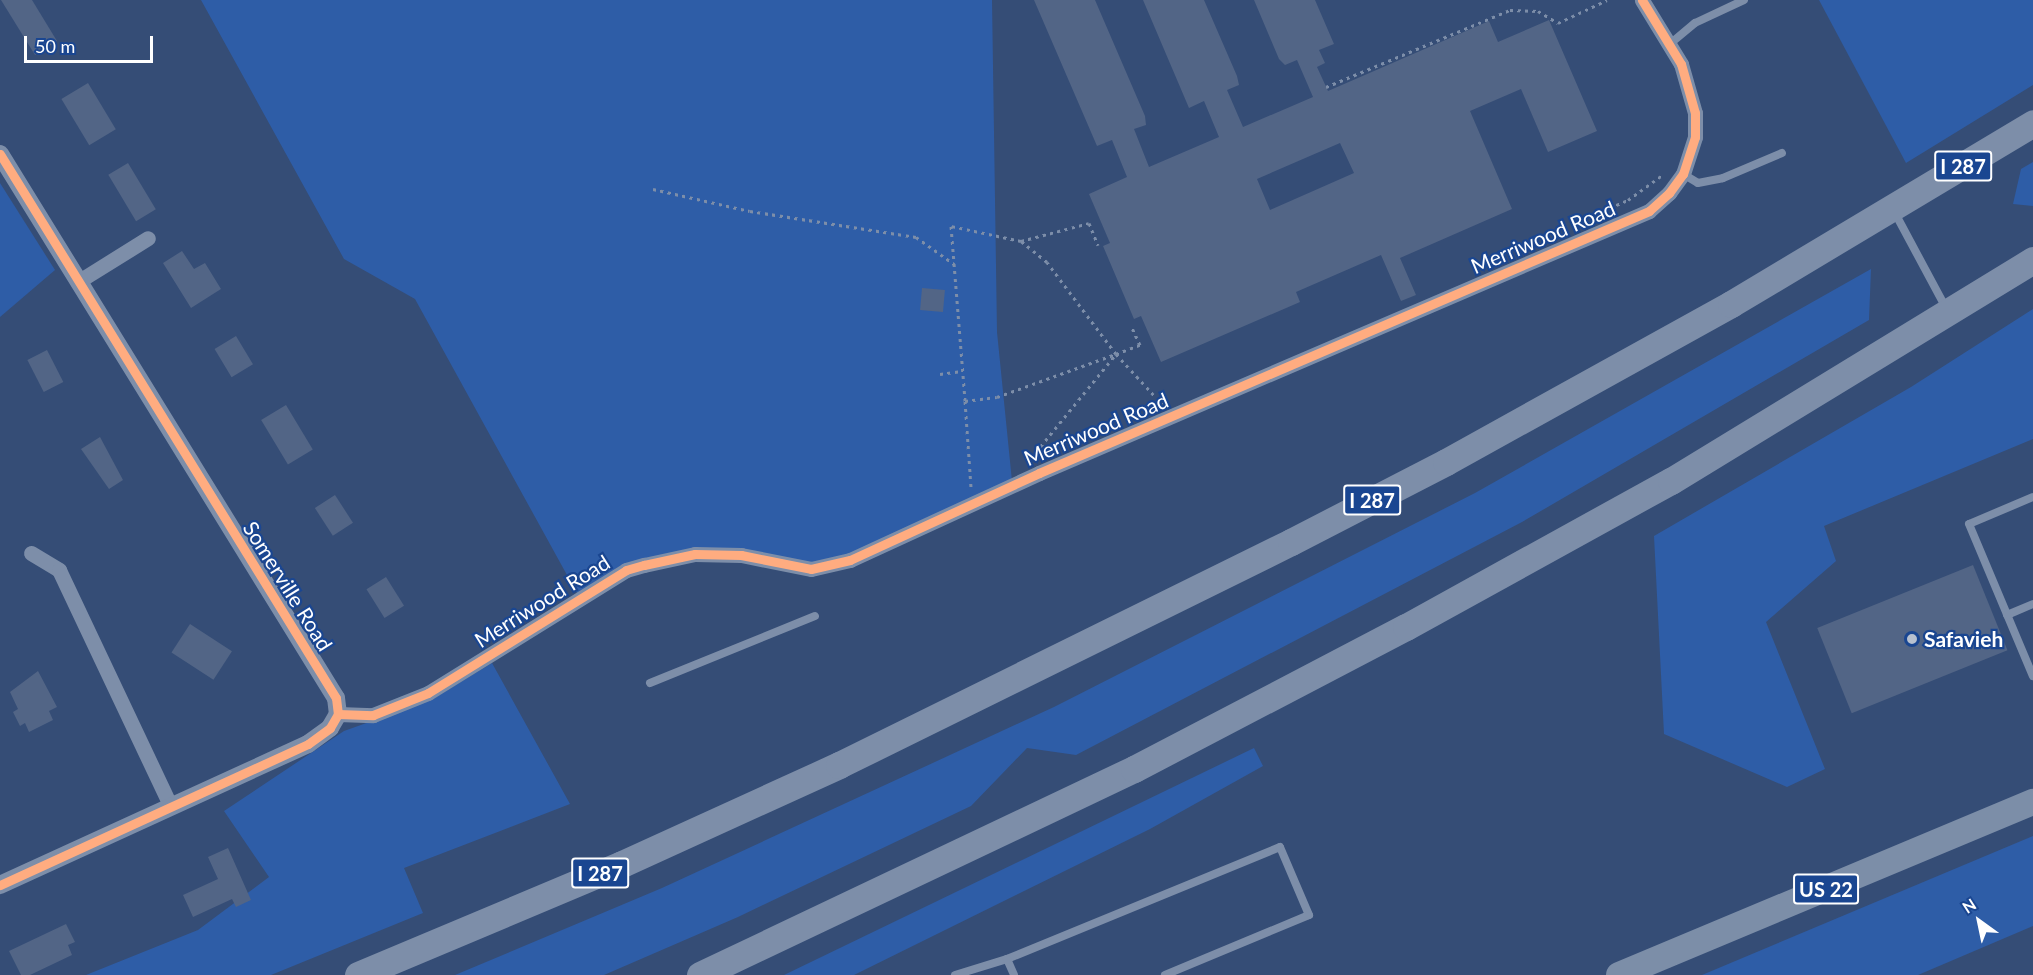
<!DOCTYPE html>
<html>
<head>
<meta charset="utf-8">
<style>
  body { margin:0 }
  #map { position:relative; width:2033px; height:975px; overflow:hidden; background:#354d76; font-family:Lato,sans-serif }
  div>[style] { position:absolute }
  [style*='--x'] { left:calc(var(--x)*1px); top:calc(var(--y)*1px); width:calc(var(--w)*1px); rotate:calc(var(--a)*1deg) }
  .green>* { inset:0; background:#2e5da7 }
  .building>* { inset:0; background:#526586; transform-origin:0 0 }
  .path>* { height:3px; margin-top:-1.5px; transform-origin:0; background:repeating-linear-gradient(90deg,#7d8ea9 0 3px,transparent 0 7.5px) }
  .service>* { height:8px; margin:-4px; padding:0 4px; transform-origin:4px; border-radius:4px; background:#7d8ea9 }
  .minor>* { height:15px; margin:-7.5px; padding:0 7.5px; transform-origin:7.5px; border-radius:7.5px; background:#7d8ea9 }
  .tertiary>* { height:18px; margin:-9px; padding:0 9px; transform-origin:9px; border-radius:9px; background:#7d8ea9 }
  .trunk>* { height:26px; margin:-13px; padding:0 13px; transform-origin:13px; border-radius:13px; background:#7c8ea8 }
  .motorway>* { height:27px; margin:-13.5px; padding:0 13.5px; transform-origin:13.5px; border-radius:13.5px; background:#7d8ea9 }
  .cycleway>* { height:9px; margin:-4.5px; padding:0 4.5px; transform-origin:4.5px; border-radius:4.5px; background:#ffac80 }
  .dots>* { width:16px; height:16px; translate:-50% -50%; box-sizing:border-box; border:3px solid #1a4691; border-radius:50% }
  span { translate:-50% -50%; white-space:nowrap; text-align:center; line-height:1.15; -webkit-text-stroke:4.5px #1a4691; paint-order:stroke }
  .shield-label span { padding:2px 4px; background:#1a4691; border:2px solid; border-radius:4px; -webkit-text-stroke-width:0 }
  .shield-label { font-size:20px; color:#fff; font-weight:700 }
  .street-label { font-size:21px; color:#fff }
  .poi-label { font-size:21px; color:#fff; font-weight:700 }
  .left { translate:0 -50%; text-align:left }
  .north { position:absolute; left:1949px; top:891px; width:60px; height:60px; -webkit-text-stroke:4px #1a4691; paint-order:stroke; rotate:327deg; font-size:16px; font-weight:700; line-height:24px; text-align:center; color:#fff }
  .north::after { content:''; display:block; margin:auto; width:21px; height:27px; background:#fff; clip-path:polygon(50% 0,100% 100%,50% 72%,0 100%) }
  .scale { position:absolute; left:24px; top:36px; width:129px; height:27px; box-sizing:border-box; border:3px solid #fff; border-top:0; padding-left:8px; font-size:18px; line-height:21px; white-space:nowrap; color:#fff; -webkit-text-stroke:4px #1a4691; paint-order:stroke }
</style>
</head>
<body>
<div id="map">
  <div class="green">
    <div style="clip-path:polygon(201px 0,992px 0,997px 332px,1013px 491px,826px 569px,670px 556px,578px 595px,415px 299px,344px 259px)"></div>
    <div style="clip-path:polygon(1819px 0,2033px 0,2033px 85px,1906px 163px)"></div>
    <div style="clip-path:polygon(2033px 162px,2033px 206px,2013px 204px,2021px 169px)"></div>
    <div style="clip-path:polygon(0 183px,55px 270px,0 317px)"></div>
    <div style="clip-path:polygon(1871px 269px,1869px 320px,1522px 522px,1076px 755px,1027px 748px,971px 806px,738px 917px,604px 975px,455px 975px,662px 888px,1054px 707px,1475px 493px)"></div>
    <div style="clip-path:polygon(2033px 309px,2033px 439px,1824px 526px,1836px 561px,1766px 622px,1825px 769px,1787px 787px,1664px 734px,1654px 536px,1911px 387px)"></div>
    <div style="clip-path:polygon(492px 663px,570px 804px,404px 868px,423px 913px,271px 975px,86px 975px,198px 930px,269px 877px,224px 811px,344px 731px,431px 700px)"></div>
    <div style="clip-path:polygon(1254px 748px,1263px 766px,1150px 829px,854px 975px,784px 975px)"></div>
    <div style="clip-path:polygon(2033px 836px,2033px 926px,1918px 975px,1702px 975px)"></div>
  </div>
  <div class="building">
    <div style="clip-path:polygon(1px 0,32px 0,57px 41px,35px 55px)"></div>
    <div style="clip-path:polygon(evenodd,1034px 0,1095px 0,1145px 116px,1146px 125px,1134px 129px,1149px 167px,1219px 137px,1204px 101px,1189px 108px,1143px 0,1204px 0,1237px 76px,1239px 85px,1227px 90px,1243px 127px,1313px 97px,1297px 60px,1285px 65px,1279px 59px,1254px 0,1315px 0,1334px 44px,1319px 50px,1325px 63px,1317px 67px,1328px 91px,1489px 21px,1498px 42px,1549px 20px,1597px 131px,1548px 152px,1521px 89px,1470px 111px,1512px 209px,1400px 258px,1416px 295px,1401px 301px,1381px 255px,1296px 292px,1300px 302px,1161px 362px,1141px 316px,1134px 319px,1103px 246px,1110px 243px,1089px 194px,1127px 177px,1112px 140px,1097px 146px,1034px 0,1340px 143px,1354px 173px,1270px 210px,1257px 179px,1340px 143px)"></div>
    <div style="left:88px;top:83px;width:54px;height:31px;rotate:59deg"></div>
    <div style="left:128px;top:163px;width:54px;height:23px;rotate:59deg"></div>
    <div style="clip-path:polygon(182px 251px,194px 269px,205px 263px,221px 289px,191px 308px,163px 263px)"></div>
    <div style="left:922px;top:288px;width:23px;height:22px;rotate:5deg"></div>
    <div style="left:236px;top:336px;width:33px;height:25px;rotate:59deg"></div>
    <div style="left:47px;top:350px;width:36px;height:22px;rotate:63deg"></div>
    <div style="left:286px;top:405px;width:52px;height:29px;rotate:59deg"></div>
    <div style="clip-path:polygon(100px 437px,123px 480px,109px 489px,81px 449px)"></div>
    <div style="left:335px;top:495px;width:33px;height:24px;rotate:57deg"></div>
    <div style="left:1973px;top:565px;width:92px;height:168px;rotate:68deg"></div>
    <div style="left:386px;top:577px;width:34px;height:23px;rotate:58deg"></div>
    <div style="left:190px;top:624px;width:50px;height:34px;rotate:33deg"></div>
    <div style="clip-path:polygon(38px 671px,57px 707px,49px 711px,53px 720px,29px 732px,25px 723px,20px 726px,13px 712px,18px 709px,10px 692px)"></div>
    <div style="clip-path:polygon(228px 848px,251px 900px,236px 907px,232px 899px,193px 917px,183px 895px,218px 879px,208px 857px)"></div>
    <div style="clip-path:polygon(66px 924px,75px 942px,68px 945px,72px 955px,30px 975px,21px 975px,9px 951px)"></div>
  </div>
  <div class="path">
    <div style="--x:1326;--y:87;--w:199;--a:-22.7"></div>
    <div style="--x:1510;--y:10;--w:28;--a:2"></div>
    <div style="--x:1538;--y:11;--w:23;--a:31"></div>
    <div style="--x:1558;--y:23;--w:54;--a:-25.1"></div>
    <div style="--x:653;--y:189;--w:99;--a:12.8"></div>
    <div style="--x:750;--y:211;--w:168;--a:8.9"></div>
    <div style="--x:916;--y:237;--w:47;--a:35.4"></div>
    <div style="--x:1575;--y:223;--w:58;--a:-23.5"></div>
    <div style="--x:1628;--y:200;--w:41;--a:-36"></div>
    <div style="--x:1021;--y:241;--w:70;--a:-14.8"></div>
    <div style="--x:1089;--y:223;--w:24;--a:68"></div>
    <div style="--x:1116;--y:354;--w:68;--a:47.4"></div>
    <div style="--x:940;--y:374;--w:22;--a:-8"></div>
    <div style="--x:965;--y:401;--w:32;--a:-7"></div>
    <div style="--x:997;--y:397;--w:127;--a:-19.9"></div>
    <div style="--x:1116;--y:354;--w:115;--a:-126.9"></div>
    <div style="--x:1047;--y:262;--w:33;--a:-141"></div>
    <div style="--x:1021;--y:241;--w:72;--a:-167.9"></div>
    <div style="--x:951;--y:226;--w:176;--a:85.4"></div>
    <div style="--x:965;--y:401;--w:86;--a:86"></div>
    <div style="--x:1031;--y:458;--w:134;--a:-50.7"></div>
    <div style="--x:1116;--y:354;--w:26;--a:-21"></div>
    <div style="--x:1140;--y:345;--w:21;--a:-115"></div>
  </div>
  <div class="service">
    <div style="--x:1671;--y:43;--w:31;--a:-40"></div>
    <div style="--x:1695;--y:23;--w:54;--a:-25.1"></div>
    <div style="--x:1683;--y:174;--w:17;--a:31"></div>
    <div style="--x:1698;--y:183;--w:25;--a:-11"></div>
    <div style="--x:1723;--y:178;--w:64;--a:-23"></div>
    <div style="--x:1895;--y:213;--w:108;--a:61.8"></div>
    <div style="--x:2033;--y:497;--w:69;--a:157.1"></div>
    <div style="--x:1969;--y:524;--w:165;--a:67.2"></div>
    <div style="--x:2007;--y:615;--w:28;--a:-23"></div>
    <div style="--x:650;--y:683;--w:178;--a:-22.1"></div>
    <div style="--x:1007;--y:959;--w:295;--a:-22.3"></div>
    <div style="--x:1280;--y:847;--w:74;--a:66.9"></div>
    <div style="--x:1309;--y:915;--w:156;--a:157.4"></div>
    <div style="--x:955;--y:975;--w:54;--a:-17.1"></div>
    <div style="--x:1007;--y:959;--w:17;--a:66"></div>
  </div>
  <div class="minor">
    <div style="--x:79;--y:281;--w:81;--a:-31.9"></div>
    <div style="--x:31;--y:553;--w:33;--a:31"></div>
    <div style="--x:59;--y:570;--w:262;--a:64.7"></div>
    <div style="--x:338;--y:714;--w:35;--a:2"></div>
    <div style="--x:373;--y:715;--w:59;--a:-21.8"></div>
    <div style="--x:428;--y:693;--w:233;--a:-31.8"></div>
    <div style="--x:626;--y:570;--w:19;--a:-16"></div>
    <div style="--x:644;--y:565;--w:52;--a:-12.2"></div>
    <div style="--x:695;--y:554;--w:46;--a:1.2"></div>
    <div style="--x:741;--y:555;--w:71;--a:11.3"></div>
    <div style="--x:811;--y:569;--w:40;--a:-13"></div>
    <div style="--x:850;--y:560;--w:208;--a:-24.7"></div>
    <div style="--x:1039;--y:473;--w:664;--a:-23.24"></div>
    <div style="--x:1649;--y:211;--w:27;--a:-42"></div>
    <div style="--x:1669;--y:193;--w:24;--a:-54"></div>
    <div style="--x:1683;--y:174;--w:39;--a:-72"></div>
    <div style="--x:1695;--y:137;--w:24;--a:-90"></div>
    <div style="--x:1695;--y:113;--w:51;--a:-105.9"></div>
    <div style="--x:1681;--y:64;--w:75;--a:-121.4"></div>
  </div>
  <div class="tertiary">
    <div style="--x:0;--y:154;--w:639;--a:58.3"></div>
    <div style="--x:336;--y:698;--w:16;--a:83"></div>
    <div style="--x:338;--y:714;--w:16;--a:120"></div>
    <div style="--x:330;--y:728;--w:27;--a:144"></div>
    <div style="--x:308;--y:744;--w:339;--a:155.4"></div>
  </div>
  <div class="trunk">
    <div style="--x:1619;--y:975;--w:449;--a:-22.7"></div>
  </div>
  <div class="motorway">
    <div style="--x:358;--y:975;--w:286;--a:-22.8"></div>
    <div style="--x:622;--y:864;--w:239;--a:-24.5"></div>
    <div style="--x:839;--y:765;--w:504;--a:-26.26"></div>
    <div style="--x:1291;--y:542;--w:174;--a:-27.3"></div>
    <div style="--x:1446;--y:462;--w:326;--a:-29"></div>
    <div style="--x:1731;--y:304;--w:352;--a:-30.9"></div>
    <div style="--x:700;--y:975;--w:480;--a:-25.4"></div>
    <div style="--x:1134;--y:769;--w:307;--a:-27.6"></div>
    <div style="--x:1406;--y:627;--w:303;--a:-28.9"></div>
    <div style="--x:1671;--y:481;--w:424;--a:-31.4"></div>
  </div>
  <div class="cycleway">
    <div style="--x:0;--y:154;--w:639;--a:58.3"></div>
    <div style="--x:336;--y:698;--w:16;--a:83"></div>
    <div style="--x:338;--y:714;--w:16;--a:120"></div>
    <div style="--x:330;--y:728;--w:27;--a:144"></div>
    <div style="--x:308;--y:744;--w:339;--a:155.4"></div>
    <div style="--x:338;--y:714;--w:35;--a:2"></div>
    <div style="--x:373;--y:715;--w:59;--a:-21.8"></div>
    <div style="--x:428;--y:693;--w:233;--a:-31.8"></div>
    <div style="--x:626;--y:570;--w:19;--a:-16"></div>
    <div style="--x:644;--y:565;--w:52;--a:-12.2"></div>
    <div style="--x:695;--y:554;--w:46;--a:1.2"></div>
    <div style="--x:741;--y:555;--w:71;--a:11.3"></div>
    <div style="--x:811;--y:569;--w:40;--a:-13"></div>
    <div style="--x:850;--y:560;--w:208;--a:-24.7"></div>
    <div style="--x:1039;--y:473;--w:664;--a:-23.24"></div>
    <div style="--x:1649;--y:211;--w:27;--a:-42"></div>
    <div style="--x:1669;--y:193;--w:24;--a:-54"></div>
    <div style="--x:1683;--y:174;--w:39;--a:-72"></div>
    <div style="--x:1695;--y:137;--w:24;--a:-90"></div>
    <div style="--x:1695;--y:113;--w:51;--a:-105.9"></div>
    <div style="--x:1681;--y:64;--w:75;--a:-121.4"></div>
  </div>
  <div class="dots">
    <div style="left:1912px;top:639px;background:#b8c1cf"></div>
  </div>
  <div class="shield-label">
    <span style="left:1963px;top:166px">I 287</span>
    <span style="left:1372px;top:500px">I 287</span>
    <span style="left:600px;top:873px">I 287</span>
    <span style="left:1826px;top:889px">US 22</span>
  </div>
  <div class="street-label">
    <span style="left:1543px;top:237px;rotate:-23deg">Merriwood Road</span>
    <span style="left:1096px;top:429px;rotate:-23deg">Merriwood Road</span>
    <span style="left:288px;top:586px;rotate:58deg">Somerville Road</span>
    <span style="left:542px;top:601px;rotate:-32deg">Merriwood Road</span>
  </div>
  <div class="poi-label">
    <span class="left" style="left:1924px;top:639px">Safavieh</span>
  </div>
  <div class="north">N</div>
  <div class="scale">50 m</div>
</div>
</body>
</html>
